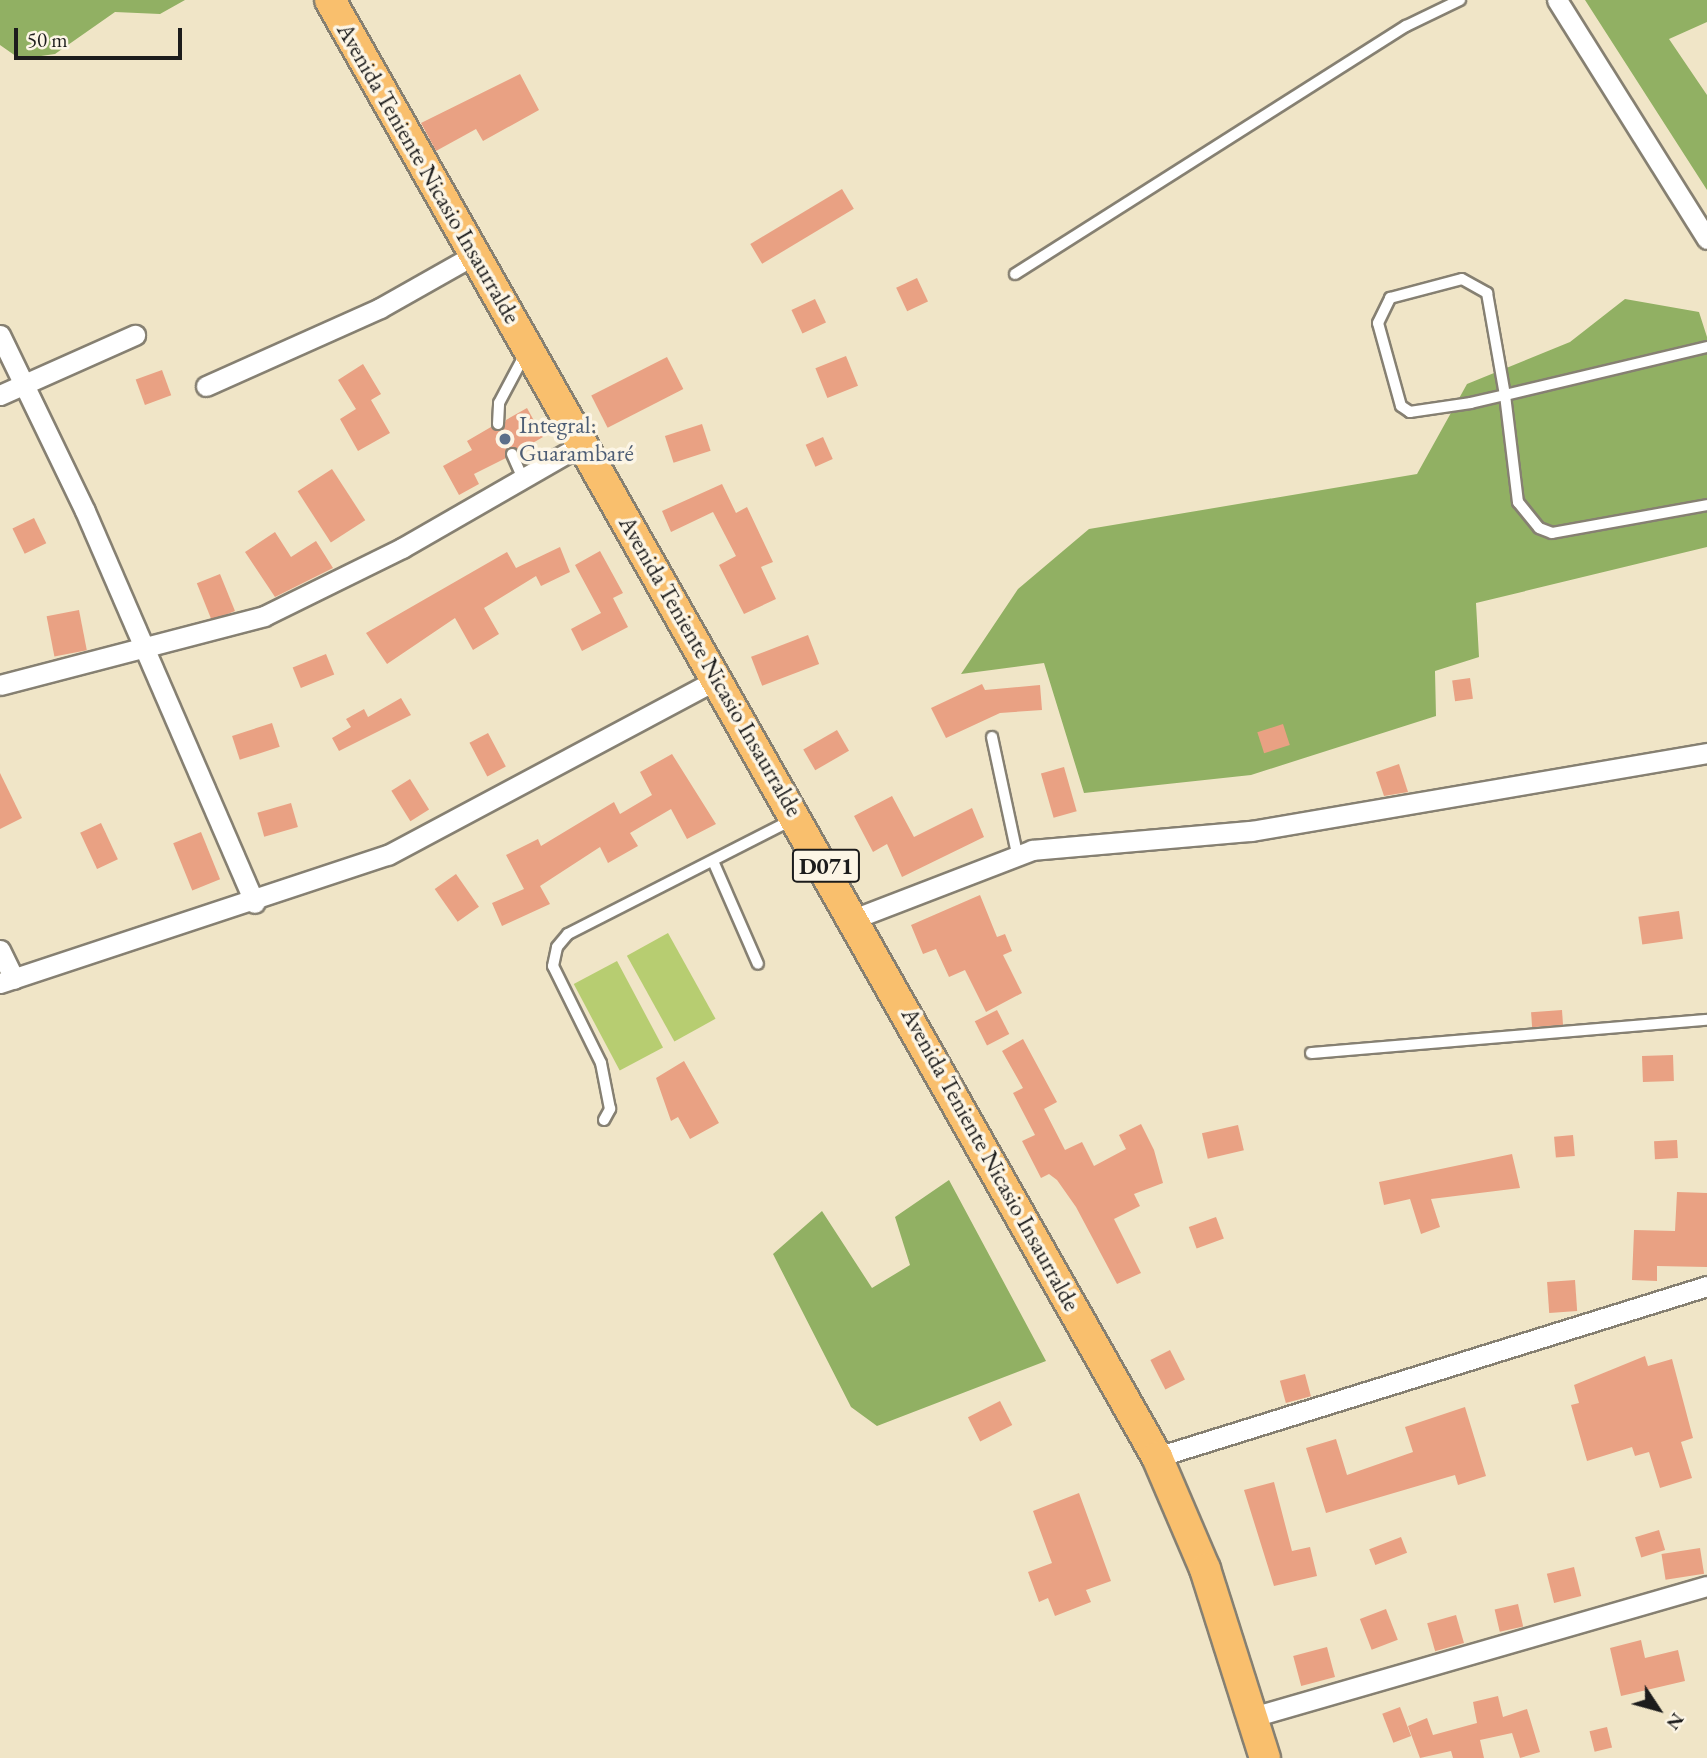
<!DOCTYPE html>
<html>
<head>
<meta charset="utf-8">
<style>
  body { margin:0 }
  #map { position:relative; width:1707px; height:1758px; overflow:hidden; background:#f0e5c7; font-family:"EB Garamond",serif }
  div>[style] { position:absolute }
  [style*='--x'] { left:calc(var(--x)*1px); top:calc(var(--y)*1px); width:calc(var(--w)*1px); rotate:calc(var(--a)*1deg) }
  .green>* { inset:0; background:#b7cd71; transform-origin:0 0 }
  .forest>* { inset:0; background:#91b063 }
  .building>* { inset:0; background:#e9a183; transform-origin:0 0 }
  .roads { filter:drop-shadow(2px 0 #868072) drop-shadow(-2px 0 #868072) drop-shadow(0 2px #868072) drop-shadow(0 -2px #868072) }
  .service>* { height:10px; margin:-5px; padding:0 5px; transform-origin:5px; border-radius:5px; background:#fff }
  .minor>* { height:19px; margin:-9.5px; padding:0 9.5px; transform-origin:9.5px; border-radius:9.5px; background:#fff }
  .primary>* { height:30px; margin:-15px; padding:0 15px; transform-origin:15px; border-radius:15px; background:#f9bf6d }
  .dots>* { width:19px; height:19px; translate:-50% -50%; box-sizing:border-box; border:4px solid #fcf5e5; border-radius:50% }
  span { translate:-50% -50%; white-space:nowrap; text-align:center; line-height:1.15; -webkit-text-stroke:7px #fcf5e5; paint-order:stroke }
  .shield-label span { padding:2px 5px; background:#fcf5e5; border:2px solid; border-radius:5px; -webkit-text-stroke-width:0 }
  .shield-label { font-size:23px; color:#1c1c1c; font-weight:700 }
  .street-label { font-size:24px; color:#1c1c1c }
  .service-label { font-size:24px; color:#4e5e75 }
  .left { translate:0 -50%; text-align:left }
  .north { position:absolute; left:1623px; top:1674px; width:70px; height:70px; -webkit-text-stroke:5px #fcf5e5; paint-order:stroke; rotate:126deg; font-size:19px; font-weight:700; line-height:28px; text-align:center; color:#1c1c1c }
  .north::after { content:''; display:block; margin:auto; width:24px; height:32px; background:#1c1c1c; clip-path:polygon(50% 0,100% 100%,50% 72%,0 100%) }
  .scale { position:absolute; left:14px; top:28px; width:168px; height:32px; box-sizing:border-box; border:4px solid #1c1c1c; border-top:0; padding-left:9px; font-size:21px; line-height:24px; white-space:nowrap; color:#1c1c1c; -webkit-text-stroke:5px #fcf5e5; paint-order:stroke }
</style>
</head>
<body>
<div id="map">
  <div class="green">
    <div style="left:668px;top:933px;width:98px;height:47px;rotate:61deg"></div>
    <div style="left:617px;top:961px;width:98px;height:49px;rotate:62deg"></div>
  </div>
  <div class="forest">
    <div style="clip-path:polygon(0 0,185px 0,160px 14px,115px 12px,55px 54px,20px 59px,0 45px)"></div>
    <div style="clip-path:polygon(1585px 0,1707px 0,1707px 22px,1669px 39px,1707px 95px,1707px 190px)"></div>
    <div style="clip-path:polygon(1625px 299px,1699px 312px,1707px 337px,1707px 547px,1476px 603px,1479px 657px,1435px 671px,1436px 716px,1251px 775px,1084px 793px,1044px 663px,961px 674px,1018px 589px,1089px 529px,1417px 474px,1467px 384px,1570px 342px)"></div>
    <div style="clip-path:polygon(949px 1180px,1046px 1361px,877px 1426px,851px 1407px,773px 1254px,822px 1211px,872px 1288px,910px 1265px,895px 1217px)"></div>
  </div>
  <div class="building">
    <div style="clip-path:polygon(520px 74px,539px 110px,483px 141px,476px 129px,436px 151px,421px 123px)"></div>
    <div style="left:842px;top:189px;width:23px;height:107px;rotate:59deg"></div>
    <div style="left:917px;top:278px;width:26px;height:23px;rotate:65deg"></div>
    <div style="left:815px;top:299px;width:26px;height:26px;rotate:65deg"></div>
    <div style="left:846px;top:356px;width:32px;height:33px;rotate:68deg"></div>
    <div style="left:667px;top:357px;width:36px;height:85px;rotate:63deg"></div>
    <div style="clip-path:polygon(363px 364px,381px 394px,371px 400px,390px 433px,358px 451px,340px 419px,356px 409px,338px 380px)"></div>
    <div style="left:162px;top:370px;width:27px;height:28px;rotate:70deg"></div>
    <div style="clip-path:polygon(527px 408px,543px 437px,519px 451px,508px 448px,506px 458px,474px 474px,479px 484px,459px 495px,443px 466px,472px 450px,467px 441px,491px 427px,502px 430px,506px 420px)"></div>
    <div style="left:702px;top:424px;width:28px;height:39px;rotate:72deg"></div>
    <div style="left:823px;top:437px;width:24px;height:19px;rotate:66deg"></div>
    <div style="left:332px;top:469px;width:61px;height:41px;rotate:57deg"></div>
    <div style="clip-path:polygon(722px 484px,736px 513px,747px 507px,773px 562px,761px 567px,776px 599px,744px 614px,719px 565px,736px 556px,713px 512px,671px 532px,662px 511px)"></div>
    <div style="left:34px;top:518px;width:28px;height:24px;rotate:64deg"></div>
    <div style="clip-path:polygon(275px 532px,291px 557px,316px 541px,333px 568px,275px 597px,245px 552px)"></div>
    <div style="clip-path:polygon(560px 547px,570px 572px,541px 586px,536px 576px,484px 608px,499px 634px,473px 650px,455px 618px,387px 664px,366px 633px,507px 552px,516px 568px)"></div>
    <div style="clip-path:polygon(600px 551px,623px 593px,613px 598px,628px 627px,582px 651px,571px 629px,601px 613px,575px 565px)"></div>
    <div style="left:220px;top:574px;width:40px;height:25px;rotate:68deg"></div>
    <div style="left:79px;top:610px;width:41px;height:33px;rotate:79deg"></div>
    <div style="left:808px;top:635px;width:31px;height:61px;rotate:69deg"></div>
    <div style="left:326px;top:654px;width:22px;height:36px;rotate:68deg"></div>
    <div style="left:1470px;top:678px;width:21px;height:18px;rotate:82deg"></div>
    <div style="clip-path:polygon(982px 684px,985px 690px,1040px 685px,1042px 710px,1000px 713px,946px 738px,931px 708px)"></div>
    <div style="clip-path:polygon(401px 698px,411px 715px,339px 751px,332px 738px,351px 727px,346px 719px,364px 709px,368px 717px)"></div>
    <div style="left:272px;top:723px;width:25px;height:42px;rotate:72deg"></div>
    <div style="left:1283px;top:724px;width:22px;height:27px;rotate:72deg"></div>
    <div style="left:837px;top:730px;width:24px;height:39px;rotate:60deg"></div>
    <div style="left:488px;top:733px;width:38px;height:21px;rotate:62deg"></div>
    <div style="clip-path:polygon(672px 754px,716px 824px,687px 839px,671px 809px,630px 833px,638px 846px,608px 863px,600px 847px,540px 886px,550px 904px,502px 926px,492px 903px,524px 889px,506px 855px,538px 839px,541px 846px,614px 802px,620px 814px,652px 795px,640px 772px)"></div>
    <div style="clip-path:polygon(1399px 764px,1408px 792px,1384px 796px,1376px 772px)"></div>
    <div style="left:1064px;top:767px;width:46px;height:24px;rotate:74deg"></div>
    <div style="clip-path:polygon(0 773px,22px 818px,0 829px)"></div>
    <div style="left:410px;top:779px;width:36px;height:22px;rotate:58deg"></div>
    <div style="clip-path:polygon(892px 796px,914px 837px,972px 808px,984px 837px,902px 877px,887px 844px,873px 852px,854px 816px)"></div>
    <div style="left:291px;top:803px;width:25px;height:35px;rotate:74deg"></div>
    <div style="left:101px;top:823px;width:40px;height:23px;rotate:65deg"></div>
    <div style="left:201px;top:832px;width:51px;height:30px;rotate:68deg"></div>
    <div style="left:456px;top:874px;width:40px;height:26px;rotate:55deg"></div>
    <div style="clip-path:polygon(980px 895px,997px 937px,1005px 934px,1012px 951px,1003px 955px,1022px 993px,986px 1012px,965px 970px,949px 977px,936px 949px,923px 954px,911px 925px)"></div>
    <div style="left:1679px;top:911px;width:28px;height:41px;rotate:82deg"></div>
    <div style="left:997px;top:1010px;width:27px;height:25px;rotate:63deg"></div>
    <div style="left:1562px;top:1010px;width:15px;height:31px;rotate:86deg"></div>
    <div style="clip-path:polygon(1023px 1039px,1057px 1102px,1044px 1109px,1065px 1150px,1082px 1142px,1094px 1166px,1126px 1149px,1119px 1135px,1141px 1124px,1154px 1150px,1163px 1183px,1134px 1194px,1140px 1206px,1114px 1219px,1141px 1273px,1117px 1284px,1076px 1207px,1057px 1180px,1049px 1174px,1041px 1178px,1022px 1141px,1035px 1135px,1013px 1093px,1023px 1088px,1002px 1051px)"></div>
    <div style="left:1673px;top:1055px;width:26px;height:31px;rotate:88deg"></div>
    <div style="clip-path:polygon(684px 1061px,719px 1123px,690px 1139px,678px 1117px,671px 1121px,656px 1078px)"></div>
    <div style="left:1238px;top:1125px;width:26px;height:37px;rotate:77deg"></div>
    <div style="left:1573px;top:1135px;width:21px;height:19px;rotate:85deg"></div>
    <div style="left:1677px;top:1140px;width:18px;height:23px;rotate:87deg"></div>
    <div style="clip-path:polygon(1512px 1154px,1520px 1188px,1431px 1199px,1440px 1227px,1421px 1234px,1410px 1199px,1384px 1205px,1379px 1182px)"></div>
    <div style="clip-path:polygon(1677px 1192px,1707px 1193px,1707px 1267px,1657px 1266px,1657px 1281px,1632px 1280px,1634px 1230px,1675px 1231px)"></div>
    <div style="left:1216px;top:1217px;width:23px;height:29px;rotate:70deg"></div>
    <div style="left:1575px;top:1280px;width:31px;height:28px;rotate:86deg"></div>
    <div style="left:1170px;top:1350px;width:33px;height:22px;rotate:63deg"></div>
    <div style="clip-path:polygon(1645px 1356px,1648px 1366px,1672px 1359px,1693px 1438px,1681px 1442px,1692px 1478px,1660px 1488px,1649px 1452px,1635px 1456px,1632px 1447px,1587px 1461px,1571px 1405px,1579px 1403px,1574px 1385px)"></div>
    <div style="left:1305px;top:1374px;width:23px;height:26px;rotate:75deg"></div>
    <div style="left:1000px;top:1401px;width:27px;height:36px;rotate:63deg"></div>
    <div style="clip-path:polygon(1465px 1407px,1486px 1476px,1458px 1485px,1455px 1475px,1326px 1513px,1306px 1448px,1336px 1439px,1347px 1475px,1413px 1452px,1405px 1427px)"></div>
    <div style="clip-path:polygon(1274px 1482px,1292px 1551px,1310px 1547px,1317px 1576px,1274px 1586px,1244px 1490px)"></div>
    <div style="clip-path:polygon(1079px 1493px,1111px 1581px,1086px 1590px,1091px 1602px,1055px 1616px,1048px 1598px,1039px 1602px,1028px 1572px,1052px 1563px,1033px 1511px)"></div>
    <div style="left:1659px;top:1530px;width:21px;height:25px;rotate:73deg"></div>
    <div style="left:1401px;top:1537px;width:17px;height:34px;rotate:69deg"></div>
    <div style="left:1700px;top:1548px;width:26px;height:39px;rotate:81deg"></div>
    <div style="left:1574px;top:1567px;width:30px;height:28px;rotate:76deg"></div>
    <div style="left:1518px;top:1604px;width:23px;height:24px;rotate:77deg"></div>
    <div style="left:1386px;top:1609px;width:33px;height:28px;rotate:69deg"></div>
    <div style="left:1456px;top:1615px;width:29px;height:30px;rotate:74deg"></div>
    <div style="clip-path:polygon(1641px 1640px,1645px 1658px,1678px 1650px,1685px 1681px,1621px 1696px,1610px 1648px)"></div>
    <div style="left:1327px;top:1647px;width:31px;height:35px;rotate:75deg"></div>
    <div style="clip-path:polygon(1498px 1696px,1503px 1717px,1527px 1709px,1540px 1752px,1520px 1758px,1512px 1733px,1480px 1740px,1484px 1758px,1453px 1758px,1451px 1751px,1420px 1758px,1408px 1726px,1427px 1718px,1433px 1735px,1477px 1723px,1473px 1702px)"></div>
    <div style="left:1400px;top:1707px;width:31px;height:19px;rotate:69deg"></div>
    <div style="left:1607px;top:1727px;width:21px;height:18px;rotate:76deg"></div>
  </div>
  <div class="roads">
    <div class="service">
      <div style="--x:1015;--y:274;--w:463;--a:-32.4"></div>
      <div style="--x:1406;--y:26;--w:60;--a:-25.7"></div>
      <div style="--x:1707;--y:347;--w:208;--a:166.6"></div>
      <div style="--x:1505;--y:395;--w:35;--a:167"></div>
      <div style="--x:1471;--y:403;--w:62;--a:171.6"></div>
      <div style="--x:1410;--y:412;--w:11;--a:-146"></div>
      <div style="--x:1401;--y:406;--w:86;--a:-105.5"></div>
      <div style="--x:1378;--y:323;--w:28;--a:-64"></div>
      <div style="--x:1390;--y:298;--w:74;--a:-14.8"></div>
      <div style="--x:1462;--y:279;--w:29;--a:29"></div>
      <div style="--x:1487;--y:293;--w:104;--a:80"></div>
      <div style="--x:1505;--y:395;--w:108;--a:83.1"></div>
      <div style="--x:1518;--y:502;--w:33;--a:51"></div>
      <div style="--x:1539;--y:528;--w:14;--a:21"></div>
      <div style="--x:1552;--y:533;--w:158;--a:-10.2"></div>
      <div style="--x:498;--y:424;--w:21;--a:-87"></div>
      <div style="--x:499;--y:403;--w:55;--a:-62"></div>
      <div style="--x:512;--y:454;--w:27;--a:66"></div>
      <div style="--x:992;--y:737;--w:120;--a:77.9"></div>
      <div style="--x:713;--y:861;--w:112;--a:66.4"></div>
      <div style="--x:1311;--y:1053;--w:397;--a:-4.8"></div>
      <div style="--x:604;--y:1120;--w:13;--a:-61"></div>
      <div style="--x:610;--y:1109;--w:47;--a:-101.1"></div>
      <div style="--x:601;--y:1063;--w:108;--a:-116.3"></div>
      <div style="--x:553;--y:966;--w:19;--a:-78"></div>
      <div style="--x:557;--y:947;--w:17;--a:-50"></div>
      <div style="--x:568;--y:934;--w:251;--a:-27"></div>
    </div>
    <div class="minor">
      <div style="--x:1557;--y:0;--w:282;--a:57.9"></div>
      <div style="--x:0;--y:335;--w:195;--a:64.2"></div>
      <div style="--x:85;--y:511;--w:427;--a:66.6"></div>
      <div style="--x:206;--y:386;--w:191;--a:-24.1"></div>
      <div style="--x:380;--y:308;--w:110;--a:-29.4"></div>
      <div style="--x:0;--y:395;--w:148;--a:-24"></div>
      <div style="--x:0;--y:685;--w:273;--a:-14.6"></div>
      <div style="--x:264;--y:616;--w:154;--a:-26.2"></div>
      <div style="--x:402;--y:548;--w:209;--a:-29.9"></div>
      <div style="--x:856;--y:918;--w:189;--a:-21.1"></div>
      <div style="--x:1032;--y:850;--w:220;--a:-5"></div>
      <div style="--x:1251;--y:831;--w:463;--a:-9.7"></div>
      <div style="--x:0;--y:950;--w:32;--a:64"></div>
      <div style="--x:0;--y:983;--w:409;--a:-18.3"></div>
      <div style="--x:388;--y:855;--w:374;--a:-28.1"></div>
      <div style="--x:1157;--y:1457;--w:576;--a:-17.27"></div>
      <div style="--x:1256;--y:1716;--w:469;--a:-16.1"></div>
    </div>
    <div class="primary">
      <div style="--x:330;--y:0;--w:1675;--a:60.42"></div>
      <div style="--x:1157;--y:1457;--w:122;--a:66.8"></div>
      <div style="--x:1205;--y:1569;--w:198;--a:72.4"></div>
    </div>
  </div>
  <div class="dots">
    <div style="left:505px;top:439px;background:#5c6f8a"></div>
  </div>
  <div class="shield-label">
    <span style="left:826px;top:866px">D071</span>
  </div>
  <div class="street-label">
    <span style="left:429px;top:173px;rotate:60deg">Avenida Teniente Nicasio Insaurralde</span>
    <span style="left:711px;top:666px;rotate:60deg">Avenida Teniente Nicasio Insaurralde</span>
    <span style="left:991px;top:1159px;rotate:61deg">Avenida Teniente Nicasio Insaurralde</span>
  </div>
  <div class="service-label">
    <span class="left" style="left:519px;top:439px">Integral:<br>Guarambaré</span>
  </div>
  <div class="north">N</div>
  <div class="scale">50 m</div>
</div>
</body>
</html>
